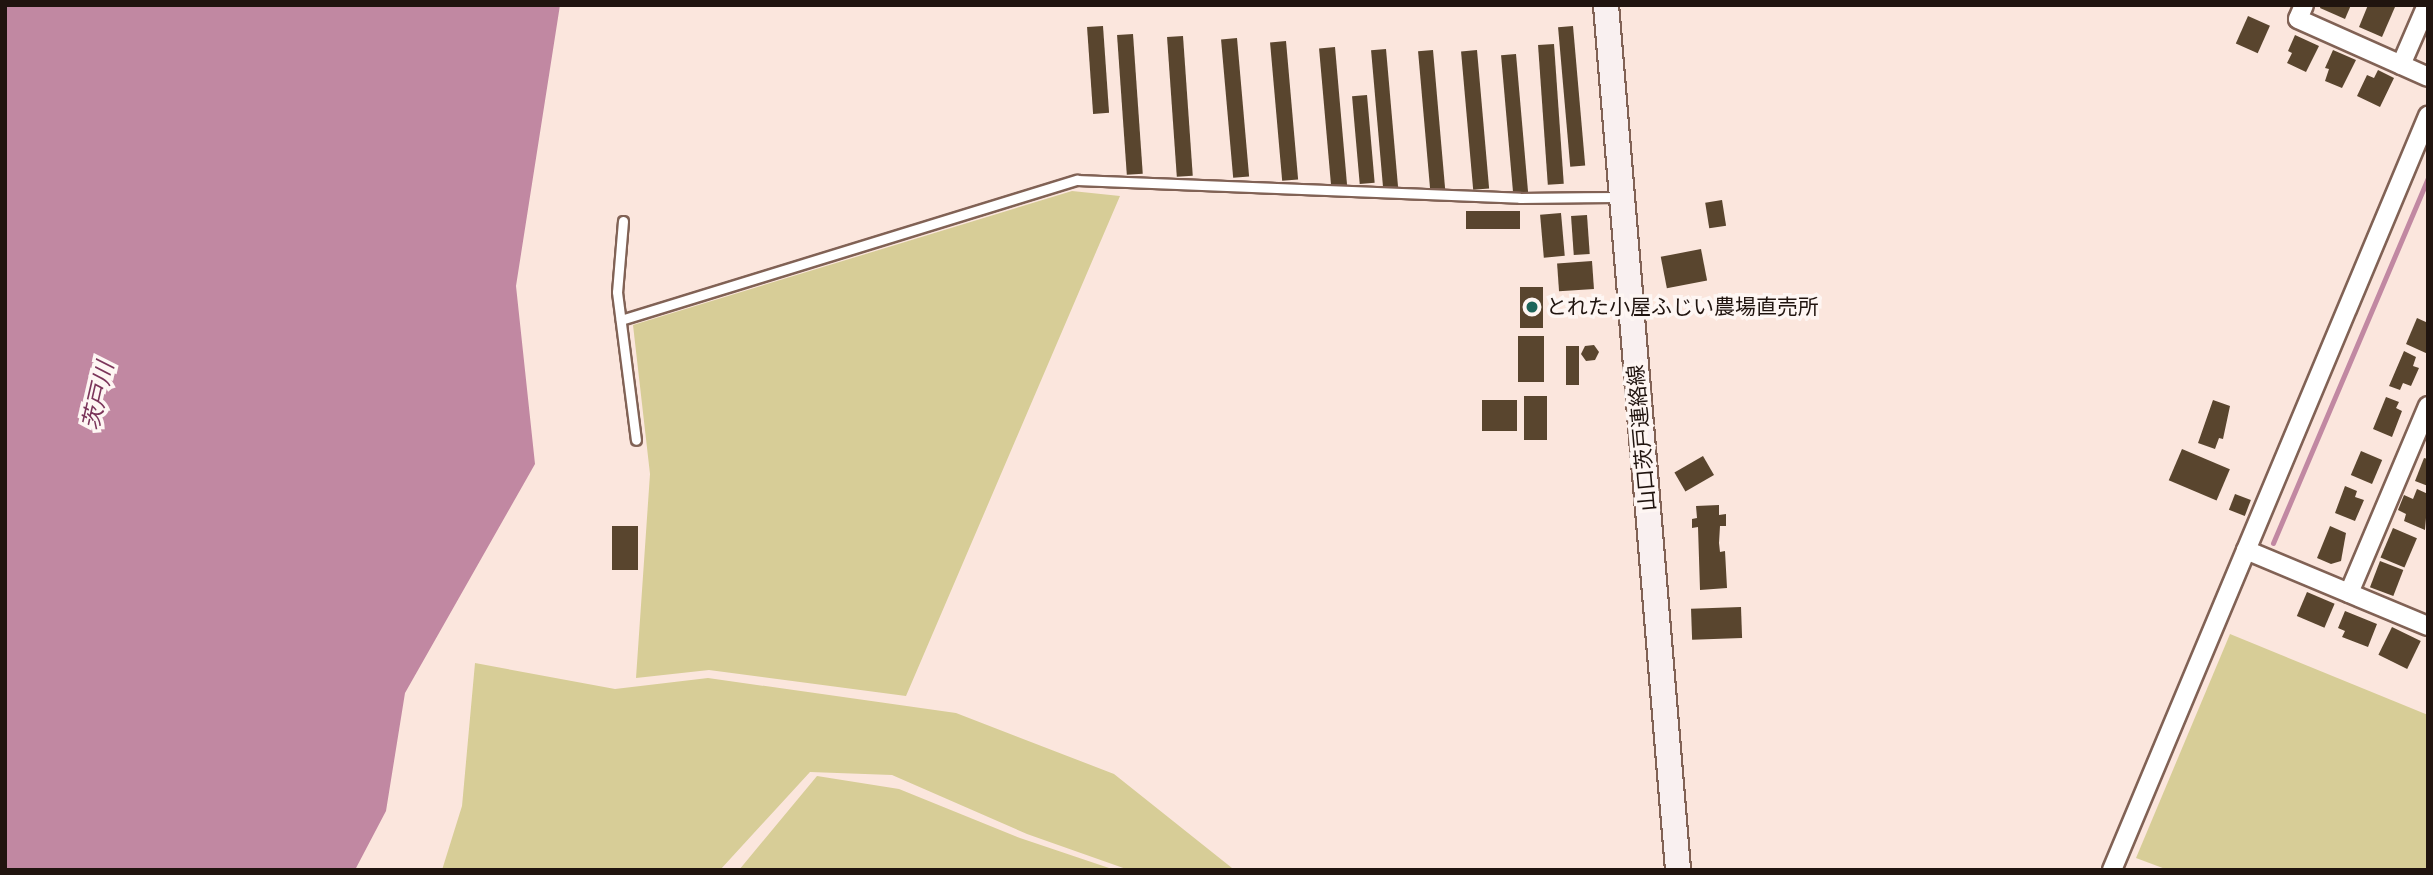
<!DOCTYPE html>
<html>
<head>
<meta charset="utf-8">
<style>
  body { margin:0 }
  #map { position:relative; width:2433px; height:875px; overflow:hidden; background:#fbe6dd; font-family:Inter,"Noto Sans JP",sans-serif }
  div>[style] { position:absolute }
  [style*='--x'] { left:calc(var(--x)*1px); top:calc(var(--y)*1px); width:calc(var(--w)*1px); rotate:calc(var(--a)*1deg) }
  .green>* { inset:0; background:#d7cd97 }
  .water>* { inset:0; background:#c188a2 }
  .stream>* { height:5px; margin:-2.5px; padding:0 2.5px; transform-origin:2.5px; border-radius:2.5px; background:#c188a2 }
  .building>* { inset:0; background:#59452e; transform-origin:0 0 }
  .roads { filter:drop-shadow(2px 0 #816255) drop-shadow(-2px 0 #816255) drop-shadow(0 2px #816255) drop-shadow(0 -2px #816255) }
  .lane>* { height:9px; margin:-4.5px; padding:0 4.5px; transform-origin:4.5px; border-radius:4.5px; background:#fff }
  .street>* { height:18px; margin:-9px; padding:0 9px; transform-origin:9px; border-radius:9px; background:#fff }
  .secondary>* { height:24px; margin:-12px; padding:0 12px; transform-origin:12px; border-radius:12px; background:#f9f0f0 }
  .dots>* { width:19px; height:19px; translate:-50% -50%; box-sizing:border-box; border:4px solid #fef6f3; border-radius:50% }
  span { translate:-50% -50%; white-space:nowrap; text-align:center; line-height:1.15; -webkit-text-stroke:7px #fef6f3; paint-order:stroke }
  .poi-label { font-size:21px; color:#20140f }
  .left { translate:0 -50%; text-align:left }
  .street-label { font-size:21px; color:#20140f }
  .water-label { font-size:23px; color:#7b355a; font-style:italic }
  .frame { position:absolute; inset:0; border:7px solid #20140f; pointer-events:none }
</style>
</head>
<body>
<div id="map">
  <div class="green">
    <div style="clip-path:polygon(1072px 191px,1120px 196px,906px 696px,709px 670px,636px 678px,650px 474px,633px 325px)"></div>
    <div style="clip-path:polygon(2230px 634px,2428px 715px,2428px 870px,2168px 870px,2136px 858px)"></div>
    <div style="clip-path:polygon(475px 663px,615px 689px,708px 678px,956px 713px,1114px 774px,1232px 868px,1129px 870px,1027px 834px,892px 775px,810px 772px,720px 870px,442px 870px,462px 806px)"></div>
    <div style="clip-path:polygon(817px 776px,899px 789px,1020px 838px,1115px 870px,739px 870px)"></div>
  </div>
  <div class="water">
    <div style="clip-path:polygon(5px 5px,560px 5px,516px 286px,535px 464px,405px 693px,386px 811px,355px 870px,5px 870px)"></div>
  </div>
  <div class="stream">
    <div style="--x:2273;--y:543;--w:397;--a:-67"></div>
  </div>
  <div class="building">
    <div style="clip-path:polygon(2321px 5px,2351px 5px,2345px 19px,2320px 8px)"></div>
    <div style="clip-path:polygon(2368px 5px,2395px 7px,2382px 37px,2359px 27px)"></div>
    <div style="left:2248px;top:16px;width:24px;height:30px;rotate:24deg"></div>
    <div style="left:1103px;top:26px;width:87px;height:16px;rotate:86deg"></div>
    <div style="left:1573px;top:26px;width:140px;height:15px;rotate:85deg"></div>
    <div style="left:1133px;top:34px;width:140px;height:16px;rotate:86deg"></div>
    <div style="clip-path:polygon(2295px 35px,2319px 46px,2306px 72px,2287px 63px,2292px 53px,2288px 51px)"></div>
    <div style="left:1183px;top:36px;width:140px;height:16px;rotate:86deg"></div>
    <div style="left:1237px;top:38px;width:139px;height:16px;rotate:85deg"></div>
    <div style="left:1286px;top:41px;width:139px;height:16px;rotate:85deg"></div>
    <div style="left:1554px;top:44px;width:140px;height:16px;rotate:86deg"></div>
    <div style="left:1335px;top:47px;width:140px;height:16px;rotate:85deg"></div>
    <div style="left:1386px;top:49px;width:140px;height:15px;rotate:85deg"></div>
    <div style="left:1433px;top:50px;width:140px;height:15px;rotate:85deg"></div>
    <div style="left:1477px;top:50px;width:139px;height:16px;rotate:85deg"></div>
    <div style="clip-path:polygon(2333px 50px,2356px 60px,2342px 88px,2325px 81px,2329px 69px,2325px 68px)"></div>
    <div style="left:1516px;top:54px;width:140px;height:15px;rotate:85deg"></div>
    <div style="clip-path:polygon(2378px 70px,2394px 78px,2380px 107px,2357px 96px,2367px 75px,2374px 78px)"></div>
    <div style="left:1367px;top:95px;width:88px;height:15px;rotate:85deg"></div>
    <div style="left:1722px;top:200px;width:26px;height:17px;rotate:81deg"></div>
    <div style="left:1466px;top:211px;width:54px;height:18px"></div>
    <div style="left:1561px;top:213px;width:43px;height:21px;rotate:85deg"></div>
    <div style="left:1587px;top:215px;width:39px;height:16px;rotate:86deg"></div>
    <div style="left:1701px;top:249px;width:32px;height:41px;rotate:79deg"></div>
    <div style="left:1592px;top:261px;width:28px;height:35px;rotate:86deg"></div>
    <div style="left:1520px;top:287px;width:23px;height:41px"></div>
    <div style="clip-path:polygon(2417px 318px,2428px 323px,2428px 354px,2406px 344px)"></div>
    <div style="left:1518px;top:336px;width:26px;height:46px"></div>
    <div style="clip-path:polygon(1594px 345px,1599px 352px,1595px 360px,1586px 361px,1581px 354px,1585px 346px)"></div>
    <div style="left:1566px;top:346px;width:13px;height:39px"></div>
    <div style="clip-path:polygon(2404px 351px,2416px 357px,2413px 366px,2419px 368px,2411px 386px,2403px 383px,2400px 390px,2389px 386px)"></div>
    <div style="left:1547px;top:396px;width:44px;height:23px;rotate:90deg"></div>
    <div style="clip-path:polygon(2386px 397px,2399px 402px,2396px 408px,2402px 411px,2392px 437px,2373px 429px)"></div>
    <div style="left:1482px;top:400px;width:35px;height:31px"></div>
    <div style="clip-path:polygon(2213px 400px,2230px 406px,2223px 439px,2219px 438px,2215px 449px,2198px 443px)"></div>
    <div style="left:2182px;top:449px;width:52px;height:34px;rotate:23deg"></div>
    <div style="left:2361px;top:451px;width:23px;height:26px;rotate:23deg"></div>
    <div style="left:1703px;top:456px;width:22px;height:33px;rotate:60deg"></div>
    <div style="clip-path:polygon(2424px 458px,2428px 459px,2428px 486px,2415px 481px)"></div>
    <div style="clip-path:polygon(2345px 486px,2357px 491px,2355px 497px,2364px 500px,2355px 521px,2335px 513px)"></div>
    <div style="clip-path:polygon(2417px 489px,2428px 494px,2425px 530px,2404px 521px,2406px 514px,2398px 510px,2404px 495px,2413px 499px)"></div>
    <div style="left:2235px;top:494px;width:17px;height:17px;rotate:21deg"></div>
    <div style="clip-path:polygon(1719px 505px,1719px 515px,1726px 514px,1726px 526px,1720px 526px,1719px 543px,1720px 552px,1725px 551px,1727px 588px,1700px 590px,1698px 527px,1692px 528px,1692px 519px,1697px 518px,1696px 506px)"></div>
    <div style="left:612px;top:526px;width:26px;height:44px"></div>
    <div style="clip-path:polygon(2330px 526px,2346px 533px,2341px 561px,2331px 564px,2317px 558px)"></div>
    <div style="left:2393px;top:528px;width:26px;height:32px;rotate:23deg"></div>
    <div style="left:2380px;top:561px;width:25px;height:28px;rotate:21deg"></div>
    <div style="left:2307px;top:592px;width:30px;height:26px;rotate:23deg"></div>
    <div style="left:1741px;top:607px;width:31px;height:50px;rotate:88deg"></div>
    <div style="clip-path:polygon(2345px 611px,2377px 624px,2368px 647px,2342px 637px,2345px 631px,2338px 628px)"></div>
    <div style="left:2392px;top:627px;width:32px;height:31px;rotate:26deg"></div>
  </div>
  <div class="roads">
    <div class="lane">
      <div style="--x:623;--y:221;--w:71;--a:94.8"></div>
      <div style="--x:617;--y:292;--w:149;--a:82.7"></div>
      <div style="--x:621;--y:320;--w:477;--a:-17.1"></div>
      <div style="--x:1077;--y:180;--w:443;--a:2.3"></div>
      <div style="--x:1520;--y:198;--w:99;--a:-0.6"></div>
    </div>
    <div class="street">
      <div style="--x:2304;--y:5;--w:15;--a:113"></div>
      <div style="--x:2298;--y:19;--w:142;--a:24"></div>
      <div style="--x:2401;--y:65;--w:65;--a:-66.6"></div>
      <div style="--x:2246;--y:550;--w:197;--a:22.7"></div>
      <div style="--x:2349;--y:593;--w:203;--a:-67.1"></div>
      <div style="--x:2112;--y:870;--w:818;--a:-67.26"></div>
    </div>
    <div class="secondary">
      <div style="--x:1606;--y:5;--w:868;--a:85.24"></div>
    </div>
  </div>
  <div class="dots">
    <div style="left:1532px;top:307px;background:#1d655a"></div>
  </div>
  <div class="poi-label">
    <span class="left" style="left:1546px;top:307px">とれた小屋ふじい農場直売所</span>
  </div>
  <div class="street-label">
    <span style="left:1642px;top:438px;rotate:-95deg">山口茨戸連絡線</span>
  </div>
  <div class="water-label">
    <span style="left:98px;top:396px;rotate:-77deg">茨戸川</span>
  </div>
  <div class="frame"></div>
</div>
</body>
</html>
